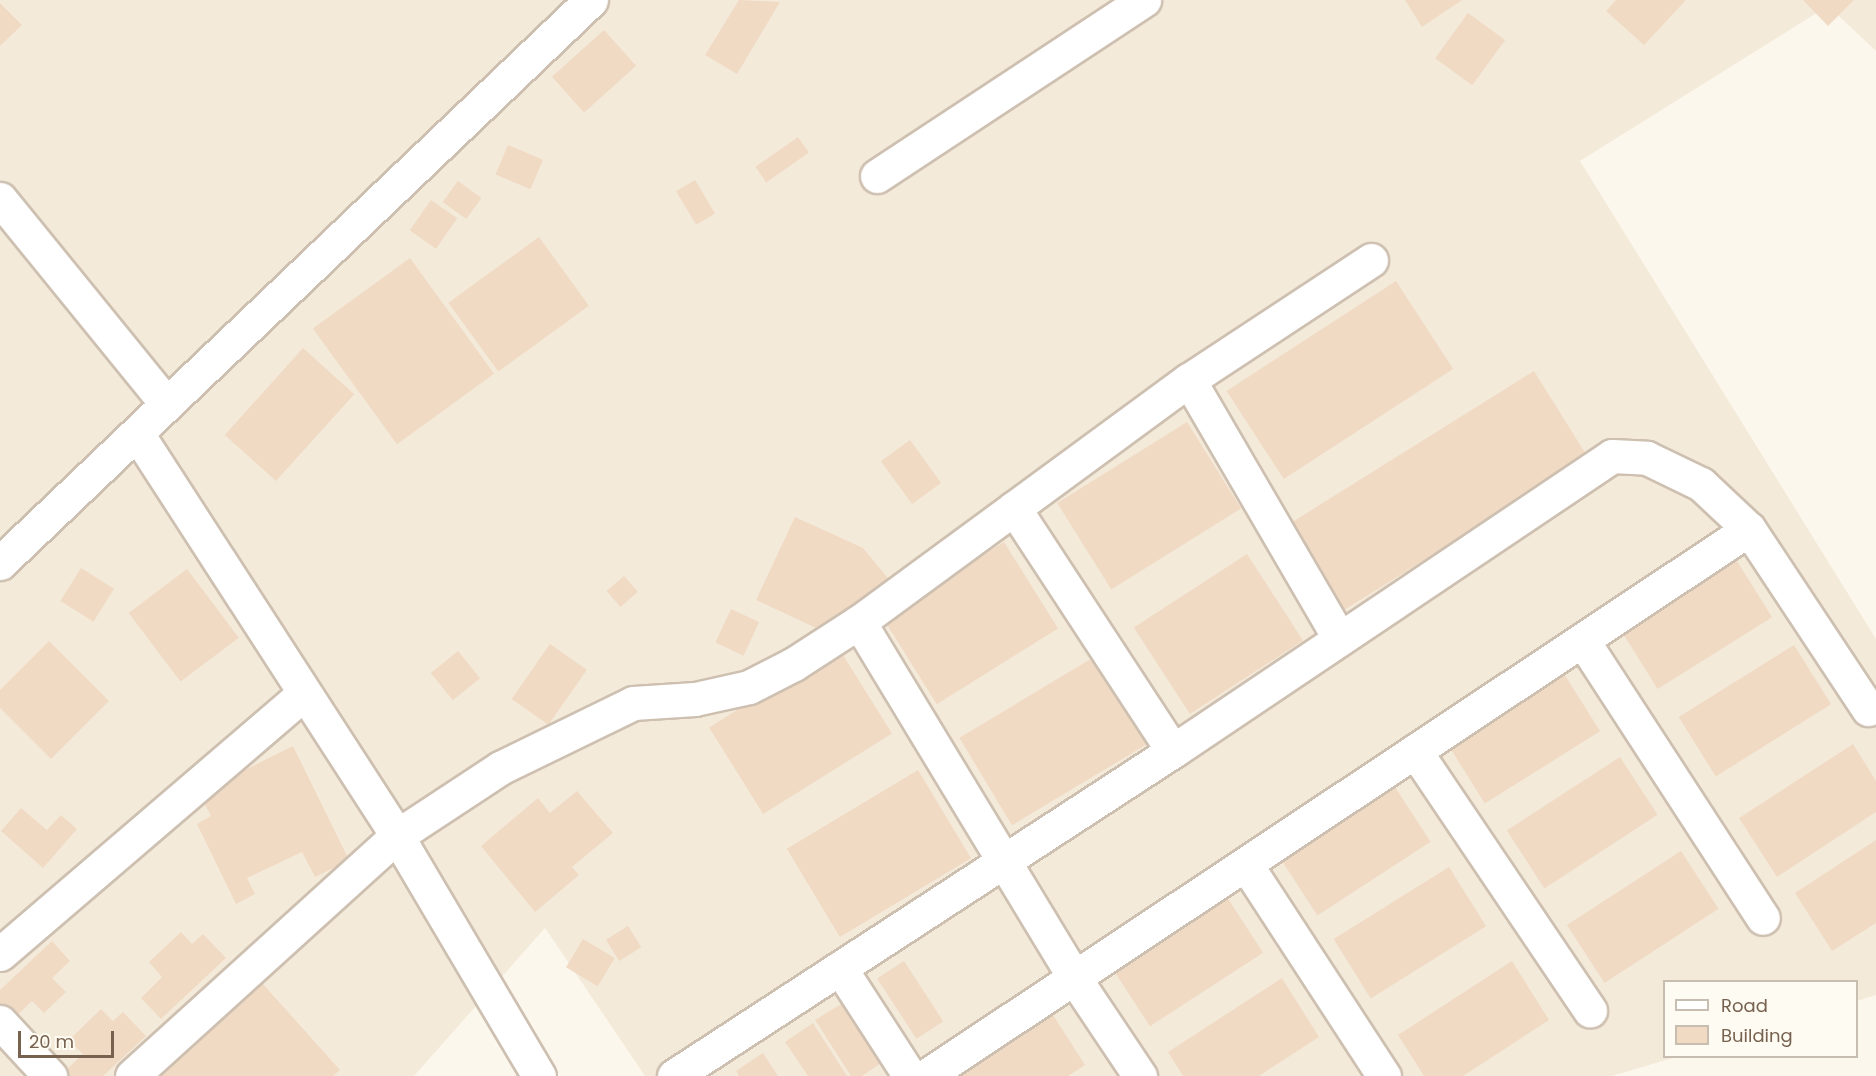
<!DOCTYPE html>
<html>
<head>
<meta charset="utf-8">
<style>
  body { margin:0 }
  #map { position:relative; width:1876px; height:1076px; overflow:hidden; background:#fcf7ec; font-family:Poppins,sans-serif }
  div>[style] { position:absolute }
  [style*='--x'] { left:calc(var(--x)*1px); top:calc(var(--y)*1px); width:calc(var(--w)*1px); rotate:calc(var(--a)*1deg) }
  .residential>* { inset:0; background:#f4eada }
  .building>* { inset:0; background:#f0dac4; transform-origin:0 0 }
  .roads { filter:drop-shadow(2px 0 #cec0b1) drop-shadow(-2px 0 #cec0b1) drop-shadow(0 2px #cec0b1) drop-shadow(0 -2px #cec0b1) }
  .minor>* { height:33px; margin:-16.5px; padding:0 16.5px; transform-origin:16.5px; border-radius:16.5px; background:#fff }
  span { translate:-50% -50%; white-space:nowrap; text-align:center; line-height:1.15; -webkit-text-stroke:4.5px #fefbf3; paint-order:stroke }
  .legend { position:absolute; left:1663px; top:980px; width:195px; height:78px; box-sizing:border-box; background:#fefbf3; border:2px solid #c8bdb1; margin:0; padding:8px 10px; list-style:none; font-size:18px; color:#77614f }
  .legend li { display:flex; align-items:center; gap:12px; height:30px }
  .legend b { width:30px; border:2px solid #c8bdb1 }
  .scale { position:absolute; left:18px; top:1031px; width:96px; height:27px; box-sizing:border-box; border:3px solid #77614f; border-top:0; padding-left:8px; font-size:18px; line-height:21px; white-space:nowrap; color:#77614f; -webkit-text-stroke:4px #fefbf3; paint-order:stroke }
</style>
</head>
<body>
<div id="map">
  <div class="residential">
    <div style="clip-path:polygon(0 0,1876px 0,1876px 51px,1828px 6px,1580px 161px,1876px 639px,1876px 995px,1857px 1001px,1856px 982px,1664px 982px,1664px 1056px,1676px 1057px,1612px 1076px,645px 1076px,545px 928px,414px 1076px,0 1076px)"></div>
  </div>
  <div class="building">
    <div style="clip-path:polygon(739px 0,780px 2px,737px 74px,705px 55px)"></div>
    <div style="clip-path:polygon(1405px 0,1462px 0,1422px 27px)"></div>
    <div style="clip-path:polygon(1616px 0,1686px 0,1644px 45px,1606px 11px)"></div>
    <div style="clip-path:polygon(1803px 0,1854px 0,1828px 26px)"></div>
    <div style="clip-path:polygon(0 3px,22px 25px,0 46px)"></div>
    <div style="left:1468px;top:13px;width:46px;height:56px;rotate:36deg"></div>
    <div style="left:604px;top:30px;width:48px;height:70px;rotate:48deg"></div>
    <div style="left:798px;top:137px;width:19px;height:52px;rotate:55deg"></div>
    <div style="left:508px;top:145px;width:38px;height:32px;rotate:23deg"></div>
    <div style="left:695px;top:180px;width:39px;height:22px;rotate:59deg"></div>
    <div style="left:458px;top:181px;width:29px;height:26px;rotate:36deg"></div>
    <div style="left:431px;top:200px;width:32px;height:37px;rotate:35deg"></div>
    <div style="left:539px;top:237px;width:85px;height:112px;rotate:54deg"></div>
    <div style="left:410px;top:258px;width:143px;height:120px;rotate:54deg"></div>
    <div style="left:1396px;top:281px;width:105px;height:202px;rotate:57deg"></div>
    <div style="left:303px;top:348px;width:69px;height:117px;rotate:42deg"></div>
    <div style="left:1534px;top:371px;width:102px;height:289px;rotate:58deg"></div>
    <div style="left:1187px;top:422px;width:102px;height:153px;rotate:58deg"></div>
    <div style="left:910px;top:440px;width:53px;height:36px;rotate:54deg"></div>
    <div style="clip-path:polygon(795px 517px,863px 548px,892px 583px,831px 635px,756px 600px)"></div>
    <div style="left:1004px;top:542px;width:102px;height:143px;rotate:58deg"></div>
    <div style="left:1247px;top:554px;width:103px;height:135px;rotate:57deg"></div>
    <div style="left:1735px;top:558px;width:70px;height:135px;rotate:58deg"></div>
    <div style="left:81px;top:568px;width:39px;height:39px;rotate:32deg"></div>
    <div style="left:187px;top:569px;width:86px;height:73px;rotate:53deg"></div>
    <div style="left:624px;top:576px;width:21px;height:23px;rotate:49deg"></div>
    <div style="left:731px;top:609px;width:31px;height:37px;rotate:25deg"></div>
    <div style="clip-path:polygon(49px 641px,109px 701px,51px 759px,0 708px,0 690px)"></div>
    <div style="left:550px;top:644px;width:45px;height:67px;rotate:35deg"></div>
    <div style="left:1794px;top:645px;width:70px;height:136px;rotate:58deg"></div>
    <div style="left:838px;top:647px;width:102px;height:152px;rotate:58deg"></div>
    <div style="left:458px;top:651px;width:35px;height:35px;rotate:51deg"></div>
    <div style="left:1094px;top:657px;width:102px;height:157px;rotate:59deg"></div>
    <div style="left:1563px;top:672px;width:70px;height:136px;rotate:58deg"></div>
    <div style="clip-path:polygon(1853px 744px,1876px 781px,1876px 812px,1777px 877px,1739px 818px)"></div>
    <div style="clip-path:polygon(293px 746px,349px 860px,315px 877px,302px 852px,247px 878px,255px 894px,236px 904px,197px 824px,211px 816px,199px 793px)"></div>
    <div style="left:1620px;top:757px;width:69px;height:135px;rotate:57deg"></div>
    <div style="left:918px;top:770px;width:103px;height:153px;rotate:59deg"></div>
    <div style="left:1393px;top:784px;width:69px;height:135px;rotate:57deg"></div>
    <div style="clip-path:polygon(577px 791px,613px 833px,572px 867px,579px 875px,535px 912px,481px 846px,538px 798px,550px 813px)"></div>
    <div style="clip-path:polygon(21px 808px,47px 830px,61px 815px,77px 829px,43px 868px,1px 831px)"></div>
    <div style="clip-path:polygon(1876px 840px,1876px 923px,1832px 951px,1795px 893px)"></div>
    <div style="left:1681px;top:851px;width:69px;height:136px;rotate:57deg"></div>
    <div style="left:1449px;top:867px;width:70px;height:136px;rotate:58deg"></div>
    <div style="left:1225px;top:894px;width:70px;height:135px;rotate:57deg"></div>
    <div style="left:628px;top:926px;width:25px;height:26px;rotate:58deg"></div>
    <div style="clip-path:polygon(181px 932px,192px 944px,203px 934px,226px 958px,161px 1019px,141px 998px,162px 977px,149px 962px)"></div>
    <div style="left:583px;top:939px;width:37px;height:33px;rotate:31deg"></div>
    <div style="clip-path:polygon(52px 941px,70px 961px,52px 978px,66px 992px,44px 1013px,32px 1001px,10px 1022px,0 1012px,0 990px)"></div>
    <div style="left:904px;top:961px;width:72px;height:32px;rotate:57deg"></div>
    <div style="clip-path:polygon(1512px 961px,1549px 1020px,1463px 1076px,1424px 1076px,1398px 1035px)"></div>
    <div style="clip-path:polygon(1282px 978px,1319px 1037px,1259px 1076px,1183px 1076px,1168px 1052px)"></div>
    <div style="clip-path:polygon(262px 983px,340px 1070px,333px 1076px,159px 1076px)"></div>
    <div style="clip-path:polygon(843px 1003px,881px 1063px,862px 1076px,851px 1076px,815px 1020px)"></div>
    <div style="clip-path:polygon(1048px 1007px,1085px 1065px,1068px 1076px,940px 1076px)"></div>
    <div style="clip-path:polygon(101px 1009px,113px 1021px,123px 1012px,146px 1036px,103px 1076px,60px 1076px,83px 1054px,69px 1040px)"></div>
    <div style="clip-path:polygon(813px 1023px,847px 1076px,808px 1076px,785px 1042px)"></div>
    <div style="clip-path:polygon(763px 1053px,778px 1076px,739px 1076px,736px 1071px)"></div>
  </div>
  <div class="roads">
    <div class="minor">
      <div style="--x:877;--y:176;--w:320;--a:-33.4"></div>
      <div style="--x:0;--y:199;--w:263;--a:50.9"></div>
      <div style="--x:1189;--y:380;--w:298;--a:59.8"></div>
      <div style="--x:138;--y:435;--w:477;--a:57.1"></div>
      <div style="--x:397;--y:836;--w:279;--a:59.4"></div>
      <div style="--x:1014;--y:508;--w:290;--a:56.8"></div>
      <div style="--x:0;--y:563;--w:816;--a:-43.61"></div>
      <div style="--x:859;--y:622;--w:417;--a:58.8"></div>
      <div style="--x:1075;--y:979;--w:117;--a:56.2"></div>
      <div style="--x:1583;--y:641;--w:330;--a:57"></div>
      <div style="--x:1415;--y:751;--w:313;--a:56"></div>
      <div style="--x:1247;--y:866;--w:251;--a:56.9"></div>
      <div style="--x:0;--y:954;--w:401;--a:-40.6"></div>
      <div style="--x:840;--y:968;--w:129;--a:57.1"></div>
      <div style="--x:0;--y:1022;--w:74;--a:47.2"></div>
      <div style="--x:132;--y:1076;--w:358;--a:-42.2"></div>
      <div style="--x:397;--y:836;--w:123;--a:-33.4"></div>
      <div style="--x:500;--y:768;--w:148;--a:-26"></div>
      <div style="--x:633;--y:703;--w:62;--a:-3.7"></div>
      <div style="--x:695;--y:699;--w:55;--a:-12.5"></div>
      <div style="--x:749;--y:687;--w:51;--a:-27.1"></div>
      <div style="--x:794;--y:664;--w:77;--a:-32.9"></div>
      <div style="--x:859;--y:622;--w:409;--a:-36.3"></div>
      <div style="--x:1189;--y:380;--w:218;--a:-33.4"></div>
      <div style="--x:674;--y:1076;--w:596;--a:-33.08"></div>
      <div style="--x:1173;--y:751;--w:529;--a:-33.9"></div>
      <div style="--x:1612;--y:456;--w:35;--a:3"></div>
      <div style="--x:1647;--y:458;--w:60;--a:25.7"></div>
      <div style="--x:1701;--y:484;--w:66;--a:43.2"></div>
      <div style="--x:1749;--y:529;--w:216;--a:56.5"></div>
      <div style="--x:926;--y:1076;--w:988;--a:-33.61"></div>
    </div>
  </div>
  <ul class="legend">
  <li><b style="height:8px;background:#fff"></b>Road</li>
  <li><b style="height:16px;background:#f0dac4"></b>Building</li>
  </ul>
  <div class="scale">20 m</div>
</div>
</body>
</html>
